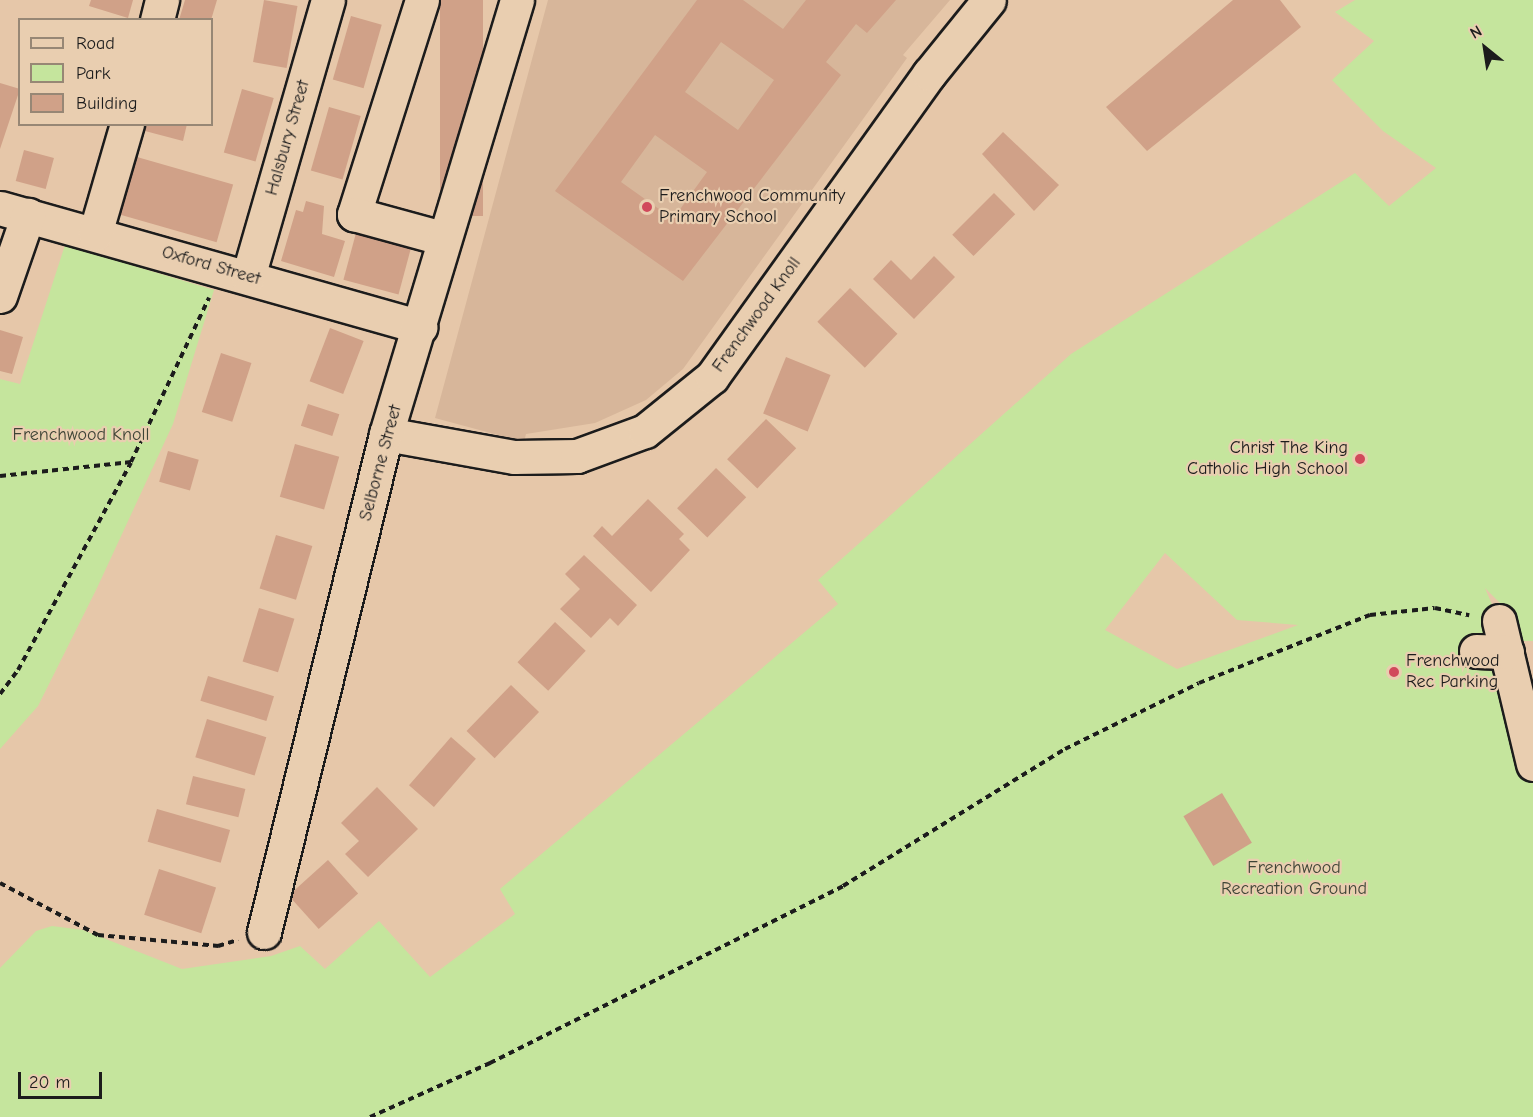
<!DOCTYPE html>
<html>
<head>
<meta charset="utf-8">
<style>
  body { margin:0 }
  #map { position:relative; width:1533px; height:1117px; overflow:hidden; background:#e6c7a9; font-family:"Comic Neue",sans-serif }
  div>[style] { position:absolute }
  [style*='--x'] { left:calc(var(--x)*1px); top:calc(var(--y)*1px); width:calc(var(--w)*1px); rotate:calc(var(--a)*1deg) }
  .built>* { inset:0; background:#d7b69a }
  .green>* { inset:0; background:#c5e59d }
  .building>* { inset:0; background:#d0a188; transform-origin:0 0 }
  .path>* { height:4px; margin-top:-2px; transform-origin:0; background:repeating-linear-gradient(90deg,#1c1c1c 0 6px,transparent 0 10.5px) }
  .roads { filter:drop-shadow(2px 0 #1c1c1c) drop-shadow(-2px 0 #1c1c1c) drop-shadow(0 2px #1c1c1c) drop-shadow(0 -2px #1c1c1c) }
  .minor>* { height:33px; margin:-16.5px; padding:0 16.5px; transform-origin:16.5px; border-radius:16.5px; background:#e9ceb0 }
  .dots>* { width:16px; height:16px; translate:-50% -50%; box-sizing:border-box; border:3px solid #e9ceb0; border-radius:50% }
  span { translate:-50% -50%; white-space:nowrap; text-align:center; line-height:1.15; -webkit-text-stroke:4.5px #e9ceb0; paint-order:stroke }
  .street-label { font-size:18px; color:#1c1c1c }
  .poi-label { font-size:18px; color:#1c1c1c }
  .left { translate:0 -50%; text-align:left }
  .right { translate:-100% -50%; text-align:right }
  .park-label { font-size:18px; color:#3e4436 }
  .legend { position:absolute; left:18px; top:18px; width:195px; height:108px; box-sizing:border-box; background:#e9ceb0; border:2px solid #978775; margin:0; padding:8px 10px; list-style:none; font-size:18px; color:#1c1c1c }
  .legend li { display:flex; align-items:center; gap:12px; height:30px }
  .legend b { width:30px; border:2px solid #978775 }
  .north { position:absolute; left:1455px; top:18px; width:60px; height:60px; -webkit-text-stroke:4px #e9ceb0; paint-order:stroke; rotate:330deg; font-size:16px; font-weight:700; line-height:24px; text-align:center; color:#1c1c1c }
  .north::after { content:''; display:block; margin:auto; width:21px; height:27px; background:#1c1c1c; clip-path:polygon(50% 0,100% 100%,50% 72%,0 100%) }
  .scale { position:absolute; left:18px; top:1072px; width:84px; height:27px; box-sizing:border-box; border:3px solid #1c1c1c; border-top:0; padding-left:8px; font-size:18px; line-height:21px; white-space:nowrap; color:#1c1c1c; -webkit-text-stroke:4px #e9ceb0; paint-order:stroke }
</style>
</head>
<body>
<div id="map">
  <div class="built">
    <div style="clip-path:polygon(548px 0,950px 0,903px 55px,907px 58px,683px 369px,646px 400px,595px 423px,526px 434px,524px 442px,435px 418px)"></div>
  </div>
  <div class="green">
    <div style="clip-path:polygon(evenodd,1355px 0,1533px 0,1533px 641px,1515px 641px,1509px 612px,1485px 588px,1499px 621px,1533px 771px,1533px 1117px,0 1117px,0 968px,36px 931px,52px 926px,83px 930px,182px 969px,271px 956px,300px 946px,325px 969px,379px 921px,430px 977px,515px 914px,500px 889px,838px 604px,818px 580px,1071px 354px,1355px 173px,1389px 206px,1436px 168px,1383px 131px,1332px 80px,1374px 41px,1335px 12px,1355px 0,1165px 553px,1237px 620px,1298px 625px,1177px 669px,1105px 630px,1165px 553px)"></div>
    <div style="clip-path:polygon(65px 245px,214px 290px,173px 424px,97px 588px,38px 706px,0 749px,0 379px,20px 384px)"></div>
  </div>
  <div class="building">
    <div style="clip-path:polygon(91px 0,133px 0,128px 18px,89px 6px)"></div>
    <div style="clip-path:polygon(185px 0,217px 0,211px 20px,179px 20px)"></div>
    <div style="left:264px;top:0;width:34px;height:63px;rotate:10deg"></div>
    <div style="left:440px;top:0;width:43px;height:216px"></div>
    <div style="clip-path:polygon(evenodd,697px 0,743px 0,783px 29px,806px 0,896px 0,867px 33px,856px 24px,826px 62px,841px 75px,683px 281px,555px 191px,697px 0,721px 42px,774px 80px,738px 130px,685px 92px,721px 42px,697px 0,655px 135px,707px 172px,673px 219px,621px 182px,655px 135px)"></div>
    <div style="clip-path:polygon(1233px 0,1280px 0,1301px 27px,1147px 151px,1106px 107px)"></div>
    <div style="left:351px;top:16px;width:32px;height:66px;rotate:16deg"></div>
    <div style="clip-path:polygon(0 83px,20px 89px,0 149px)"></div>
    <div style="left:242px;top:89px;width:33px;height:66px;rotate:16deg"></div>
    <div style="left:329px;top:107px;width:33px;height:66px;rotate:16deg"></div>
    <div style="clip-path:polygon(147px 124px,187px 124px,183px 141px,145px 131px)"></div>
    <div style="clip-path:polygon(1003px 132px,1059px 185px,1034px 211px,982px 154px)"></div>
    <div style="left:24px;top:150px;width:31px;height:32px;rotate:15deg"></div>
    <div style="left:137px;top:157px;width:100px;height:60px;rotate:16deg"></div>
    <div style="left:994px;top:193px;width:30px;height:59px;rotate:45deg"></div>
    <div style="clip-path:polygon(306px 201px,324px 206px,322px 234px,345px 241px,334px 277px,281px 261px,296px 210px,303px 212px)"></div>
    <div style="left:360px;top:218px;width:57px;height:64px;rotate:15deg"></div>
    <div style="clip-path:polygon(934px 256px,955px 277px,914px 319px,873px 279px,891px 260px,911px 280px)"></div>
    <div style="left:850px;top:288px;width:66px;height:47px;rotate:44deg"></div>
    <div style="left:330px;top:328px;width:36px;height:57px;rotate:21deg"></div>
    <div style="clip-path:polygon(0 330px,23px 337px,12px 374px,0 371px)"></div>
    <div style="left:221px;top:353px;width:32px;height:62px;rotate:18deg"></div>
    <div style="left:786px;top:357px;width:48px;height:61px;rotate:22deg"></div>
    <div style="left:308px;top:404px;width:33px;height:23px;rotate:18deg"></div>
    <div style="left:766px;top:419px;width:42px;height:56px;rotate:44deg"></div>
    <div style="left:295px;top:444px;width:46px;height:55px;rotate:16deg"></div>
    <div style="left:168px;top:451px;width:32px;height:32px;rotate:16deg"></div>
    <div style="left:716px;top:468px;width:42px;height:56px;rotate:44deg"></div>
    <div style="clip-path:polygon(648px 499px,684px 534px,679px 539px,690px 550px,651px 592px,593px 536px,602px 526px,612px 536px)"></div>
    <div style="left:276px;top:535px;width:38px;height:56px;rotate:17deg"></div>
    <div style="clip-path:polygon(584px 555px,637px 605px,618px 626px,610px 618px,591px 638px,560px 609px,580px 589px,565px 574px)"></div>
    <div style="left:259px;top:608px;width:37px;height:56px;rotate:17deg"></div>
    <div style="left:555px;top:622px;width:42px;height:55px;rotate:43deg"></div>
    <div style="left:208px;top:676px;width:69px;height:26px;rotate:17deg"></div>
    <div style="left:511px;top:685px;width:39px;height:64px;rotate:44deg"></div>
    <div style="left:207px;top:719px;width:62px;height:40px;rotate:17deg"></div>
    <div style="left:451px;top:737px;width:33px;height:64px;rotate:41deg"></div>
    <div style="left:193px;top:776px;width:54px;height:29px;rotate:14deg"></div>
    <div style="clip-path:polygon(377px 787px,418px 829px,368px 877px,345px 854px,359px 841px,341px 823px)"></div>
    <div style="left:1222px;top:793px;width:58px;height:45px;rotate:59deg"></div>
    <div style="left:157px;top:809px;width:76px;height:34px;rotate:16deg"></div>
    <div style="left:328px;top:860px;width:45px;height:53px;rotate:48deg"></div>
    <div style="left:159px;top:869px;width:60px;height:48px;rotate:18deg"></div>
  </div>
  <div class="path">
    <div style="--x:0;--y:476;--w:132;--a:-6.1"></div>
    <div style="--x:131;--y:462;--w:182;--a:-64.6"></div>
    <div style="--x:0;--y:694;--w:30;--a:-53"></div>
    <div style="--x:18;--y:670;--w:236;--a:-61.4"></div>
    <div style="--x:0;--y:883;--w:111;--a:28"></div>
    <div style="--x:98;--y:935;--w:121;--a:5.2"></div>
    <div style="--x:218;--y:946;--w:21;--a:-17"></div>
    <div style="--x:370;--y:1117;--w:132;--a:-24.2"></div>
    <div style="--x:490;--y:1063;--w:395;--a:-26.6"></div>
    <div style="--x:843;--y:886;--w:261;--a:-31.7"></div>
    <div style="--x:1065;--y:749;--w:149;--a:-26.2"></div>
    <div style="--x:1199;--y:683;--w:184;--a:-21.7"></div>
    <div style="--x:1370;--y:615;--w:65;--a:-6.1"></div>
    <div style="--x:1435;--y:608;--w:35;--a:12"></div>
  </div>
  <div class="roads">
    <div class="minor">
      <div style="--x:422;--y:0;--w:225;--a:107.6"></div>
      <div style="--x:354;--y:214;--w:91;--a:15.3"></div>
      <div style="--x:157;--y:20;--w:21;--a:-76"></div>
      <div style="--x:0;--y:208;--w:437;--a:15.8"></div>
      <div style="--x:95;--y:234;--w:115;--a:-73.8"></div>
      <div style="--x:248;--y:277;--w:288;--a:-73.9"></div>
      <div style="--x:0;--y:296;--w:86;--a:-70.9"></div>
      <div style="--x:386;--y:434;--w:130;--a:10.2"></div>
      <div style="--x:514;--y:457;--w:63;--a:-0.9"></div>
      <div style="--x:577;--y:456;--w:72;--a:-20.2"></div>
      <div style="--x:645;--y:431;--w:86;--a:-38.9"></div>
      <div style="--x:712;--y:377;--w:373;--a:-54.4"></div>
      <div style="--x:929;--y:74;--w:95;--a:-51"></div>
      <div style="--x:1499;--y:621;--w:147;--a:76.6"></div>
      <div style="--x:1476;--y:651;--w:31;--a:2"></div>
      <div style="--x:264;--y:932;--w:513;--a:-76.23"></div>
      <div style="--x:386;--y:434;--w:453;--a:-73.2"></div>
    </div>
  </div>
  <div class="dots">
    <div style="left:647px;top:207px;background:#d1495b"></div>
    <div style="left:1360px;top:459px;background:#d1495b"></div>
    <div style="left:1394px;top:672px;background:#d1495b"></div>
  </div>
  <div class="street-label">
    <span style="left:288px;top:138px;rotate:-74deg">Halsbury Street</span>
    <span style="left:211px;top:266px;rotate:16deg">Oxford Street</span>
    <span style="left:757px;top:315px;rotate:-54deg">Frenchwood Knoll</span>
    <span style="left:381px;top:463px;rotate:-75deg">Selborne Street</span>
  </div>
  <div class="poi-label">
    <span class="left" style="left:659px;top:207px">Frenchwood Community<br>Primary School</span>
    <span class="right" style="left:1348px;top:459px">Christ The King<br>Catholic High School</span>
    <span class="left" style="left:1406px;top:672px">Frenchwood<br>Rec Parking</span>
  </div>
  <div class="park-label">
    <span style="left:81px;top:435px">Frenchwood Knoll</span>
    <span style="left:1294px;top:879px">Frenchwood<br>Recreation Ground</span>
  </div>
  <ul class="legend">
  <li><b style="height:8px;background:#e9ceb0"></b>Road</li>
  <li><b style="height:16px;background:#c5e59d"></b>Park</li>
  <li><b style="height:16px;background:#d0a188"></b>Building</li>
  </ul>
  <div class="north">N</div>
  <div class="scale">20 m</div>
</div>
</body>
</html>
